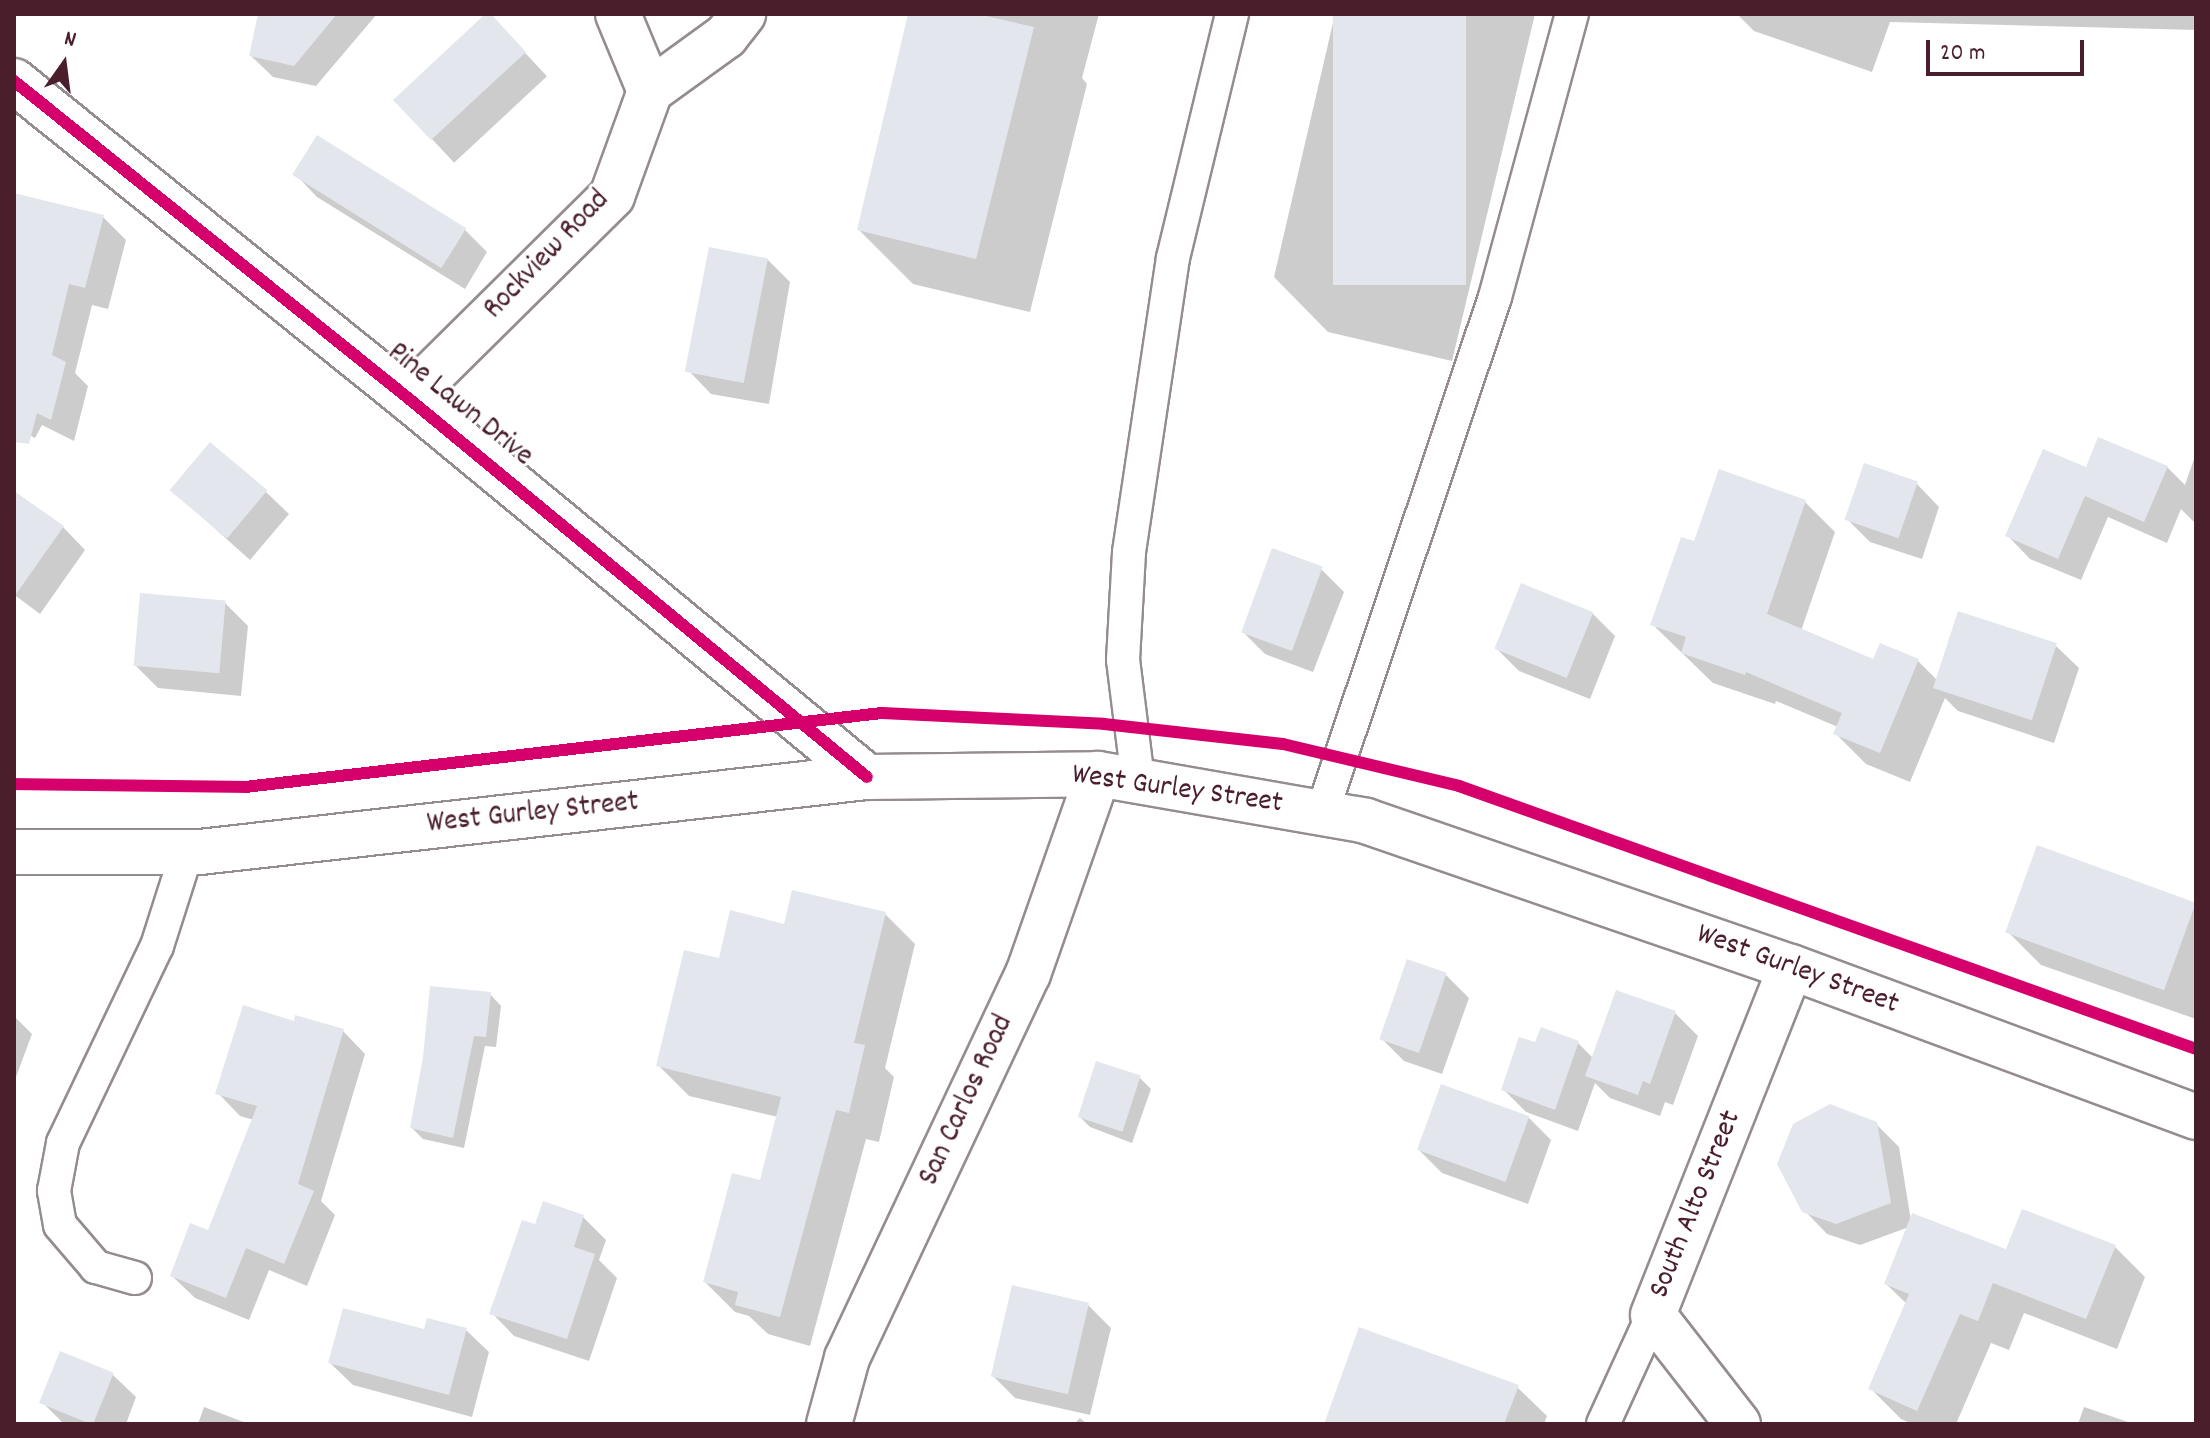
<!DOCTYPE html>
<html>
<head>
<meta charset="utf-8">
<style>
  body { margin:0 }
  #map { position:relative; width:2210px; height:1438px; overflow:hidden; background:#fff; font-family:Dekko,sans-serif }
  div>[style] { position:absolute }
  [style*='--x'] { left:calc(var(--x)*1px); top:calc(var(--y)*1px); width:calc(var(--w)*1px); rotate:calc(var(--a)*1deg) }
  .shadow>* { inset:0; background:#0003; transform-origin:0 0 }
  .building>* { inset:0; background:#e3e7ed; transform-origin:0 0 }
  .roads { filter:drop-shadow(2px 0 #948c8e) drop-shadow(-2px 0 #948c8e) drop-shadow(0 2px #948c8e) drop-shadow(0 -2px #948c8e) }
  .service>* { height:32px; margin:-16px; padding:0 16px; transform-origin:16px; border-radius:16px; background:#fff }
  .minor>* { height:44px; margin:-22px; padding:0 22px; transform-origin:22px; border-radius:22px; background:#fff }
  .secondary>* { height:44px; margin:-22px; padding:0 22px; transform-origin:22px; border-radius:22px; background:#fff }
  .cycleway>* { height:12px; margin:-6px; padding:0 6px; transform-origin:6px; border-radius:6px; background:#d6006c }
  span { translate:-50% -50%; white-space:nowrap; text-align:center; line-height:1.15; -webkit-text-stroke:6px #fff; paint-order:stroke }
  .street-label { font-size:30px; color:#4a1f2b }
  .frame { position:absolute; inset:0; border:16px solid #4a1f2b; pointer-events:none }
  .north { position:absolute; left:24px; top:24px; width:80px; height:80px; -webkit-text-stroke:6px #fff; paint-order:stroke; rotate:14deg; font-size:22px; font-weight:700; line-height:32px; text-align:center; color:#4a1f2b }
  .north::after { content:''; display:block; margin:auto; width:28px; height:36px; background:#4a1f2b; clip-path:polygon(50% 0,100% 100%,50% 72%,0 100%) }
  .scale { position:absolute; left:1926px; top:40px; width:158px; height:36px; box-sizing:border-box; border:4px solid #4a1f2b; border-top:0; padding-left:10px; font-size:24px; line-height:28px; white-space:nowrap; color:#4a1f2b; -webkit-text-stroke:6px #fff; paint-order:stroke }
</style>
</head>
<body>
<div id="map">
  <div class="shadow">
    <div style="clip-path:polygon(266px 14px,377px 14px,316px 86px,273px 77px,251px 56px)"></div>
    <div style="left:489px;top:14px;width:85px;height:127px;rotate:47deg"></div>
    <div style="clip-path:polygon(910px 14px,1099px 14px,1082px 78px,1087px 84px,1030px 312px,913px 284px,859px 230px)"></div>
    <div style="clip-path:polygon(1335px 14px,1535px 14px,1452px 361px,1328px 332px,1274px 277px)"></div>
    <div style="clip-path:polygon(1737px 14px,2196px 14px,2196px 30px,1890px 22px,1872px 72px,1754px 31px)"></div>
    <div style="clip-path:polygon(295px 174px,465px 230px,487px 252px,465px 289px,317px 197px)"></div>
    <div style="clip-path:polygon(14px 195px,103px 217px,126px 240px,108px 309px,92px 305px,75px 373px,88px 386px,74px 441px,42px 425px,35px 438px,14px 427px)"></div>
    <div style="clip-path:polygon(767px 259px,790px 282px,769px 404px,711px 394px,689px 371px)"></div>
    <div style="clip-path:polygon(2196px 453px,2196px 524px,2181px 509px,2167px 543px,2108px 517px,2081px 580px,2030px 559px,2008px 536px,2087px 469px,2167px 467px,2185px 485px)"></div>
    <div style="clip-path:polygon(1917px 484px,1939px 507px,1922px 559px,1870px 542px,1847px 519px)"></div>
    <div style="clip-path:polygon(172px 490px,266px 492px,289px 514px,250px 560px)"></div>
    <div style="clip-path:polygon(14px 493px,63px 527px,85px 550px,40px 614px,16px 596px,14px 599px)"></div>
    <div style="clip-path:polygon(1805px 502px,1835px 532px,1801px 631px,1874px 661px,1918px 661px,1938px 681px,2056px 646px,2079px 668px,2054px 743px,1958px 711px,1945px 698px,1910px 782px,1866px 764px,1836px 734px,1838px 727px,1776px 701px,1775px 704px,1713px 683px,1652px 624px,1695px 544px)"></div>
    <div style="clip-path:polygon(1321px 569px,1344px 592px,1313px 672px,1265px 654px,1243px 632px)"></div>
    <div style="clip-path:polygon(225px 603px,248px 626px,241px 696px,158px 688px,135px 665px)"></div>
    <div style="clip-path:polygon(1592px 613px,1615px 636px,1590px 699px,1519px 671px,1496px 648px)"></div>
    <div style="clip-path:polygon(2038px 848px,2196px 904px,2196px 1019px,2041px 965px,2008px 932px)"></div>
    <div style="clip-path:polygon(885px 914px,915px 944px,885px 1068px,894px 1077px,879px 1142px,866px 1139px,810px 1346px,768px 1334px,749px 1316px,735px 1312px,705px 1282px,762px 1182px,778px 1117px,689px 1096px,658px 1065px,720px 961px,785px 926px)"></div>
    <div style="clip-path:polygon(1446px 975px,1469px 998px,1442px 1074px,1404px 1061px,1381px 1038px)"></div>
    <div style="clip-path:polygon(1617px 992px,1675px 1013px,1698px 1036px,1673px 1105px,1665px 1102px,1660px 1116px,1610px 1098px,1595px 1083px,1578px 1131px,1526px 1112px,1503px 1089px,1536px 1045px,1578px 1043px,1594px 1059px)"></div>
    <div style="clip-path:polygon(490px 994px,501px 1006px,496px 1047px,485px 1046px,464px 1148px,423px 1139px,412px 1128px)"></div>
    <div style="clip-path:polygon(14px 1016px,32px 1034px,16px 1077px,14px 1076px)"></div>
    <div style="clip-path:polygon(295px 1023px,343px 1031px,365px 1054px,321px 1201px,335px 1215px,307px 1286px,269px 1270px,249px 1320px,195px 1298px,172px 1276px,209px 1233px,254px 1120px,240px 1116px,218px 1093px)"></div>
    <div style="clip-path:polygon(1140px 1078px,1151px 1089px,1132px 1143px,1090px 1127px,1079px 1116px)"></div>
    <div style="clip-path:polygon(1528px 1117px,1551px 1140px,1528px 1204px,1442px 1173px,1419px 1150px)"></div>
    <div style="clip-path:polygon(1876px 1124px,1899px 1147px,1911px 1221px,2007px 1251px,2114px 1246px,2145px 1277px,2117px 1349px,2024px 1313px,2009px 1350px,1991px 1343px,1956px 1424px,1912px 1424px,1901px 1419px,1870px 1388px,1907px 1304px,1886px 1284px,1909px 1227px,1860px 1245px,1827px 1234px,1804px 1210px)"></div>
    <div style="clip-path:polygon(583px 1217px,606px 1240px,599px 1260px,617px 1278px,589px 1361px,514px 1336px,492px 1313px,536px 1227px)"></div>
    <div style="clip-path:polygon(1088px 1305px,1111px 1328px,1090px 1415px,1015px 1398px,992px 1375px)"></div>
    <div style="clip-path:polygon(466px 1330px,489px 1352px,472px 1417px,353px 1385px,330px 1363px,426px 1331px)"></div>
    <div style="clip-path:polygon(113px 1375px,136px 1397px,126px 1424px,64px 1424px,42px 1402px)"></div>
    <div style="clip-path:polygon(1517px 1387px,1547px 1416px,1544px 1424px,1326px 1424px)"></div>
    <div style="clip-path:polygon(204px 1407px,249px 1424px,198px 1424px)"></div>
    <div style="clip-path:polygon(2084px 1407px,2134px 1424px,2078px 1424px)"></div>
    <div style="clip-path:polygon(1080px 1418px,1087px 1424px,1074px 1424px)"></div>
  </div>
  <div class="building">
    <div style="clip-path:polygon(258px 14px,337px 14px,294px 66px,249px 56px)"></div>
    <div style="clip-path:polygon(485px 14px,491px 14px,526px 52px,431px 140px,393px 100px)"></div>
    <div style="clip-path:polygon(908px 14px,977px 14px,1034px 27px,976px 259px,857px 230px)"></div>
    <div style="left:1333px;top:14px;width:133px;height:271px"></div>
    <div style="left:317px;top:135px;width:176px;height:47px;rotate:32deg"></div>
    <div style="clip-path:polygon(14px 193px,104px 215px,85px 288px,69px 284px,52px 355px,66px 362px,51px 420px,37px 413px,29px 444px,14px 442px)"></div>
    <div style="left:709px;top:247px;width:60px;height:127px;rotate:11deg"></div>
    <div style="clip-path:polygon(2098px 437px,2168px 466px,2144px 522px,2085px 496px,2058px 559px,2005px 536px,2043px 449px,2086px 467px)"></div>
    <div style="left:210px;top:442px;width:75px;height:63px;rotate:40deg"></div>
    <div style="left:1864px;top:463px;width:57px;height:60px;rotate:19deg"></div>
    <div style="clip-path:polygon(1719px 469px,1806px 500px,1767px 614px,1873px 659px,1880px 643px,1919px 659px,1880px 753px,1833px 734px,1842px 713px,1746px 672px,1745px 675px,1681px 653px,1686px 637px,1650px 625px,1681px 537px,1694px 541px)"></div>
    <div style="clip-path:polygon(14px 491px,64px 526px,14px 597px)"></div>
    <div style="left:1272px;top:548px;width:54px;height:90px;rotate:20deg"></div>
    <div style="left:1521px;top:583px;width:78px;height:71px;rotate:22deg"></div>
    <div style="left:140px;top:593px;width:86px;height:73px;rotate:5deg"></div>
    <div style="left:1958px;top:611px;width:104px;height:81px;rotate:18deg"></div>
    <div style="left:2037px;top:845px;width:169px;height:93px;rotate:20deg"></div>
    <div style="clip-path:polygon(792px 890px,886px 912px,854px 1043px,865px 1045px,849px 1113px,836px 1110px,780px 1317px,735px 1305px,738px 1292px,703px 1282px,732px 1173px,760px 1180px,781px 1097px,656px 1066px,684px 950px,719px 958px,730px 910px,784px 924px)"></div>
    <div style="left:1407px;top:959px;width:42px;height:85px;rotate:19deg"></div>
    <div style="clip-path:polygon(430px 986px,491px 992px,486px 1037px,474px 1036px,453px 1138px,410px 1128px,423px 1057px)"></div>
    <div style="clip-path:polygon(1616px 990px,1676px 1011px,1650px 1084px,1643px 1081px,1638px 1095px,1585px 1076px)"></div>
    <div style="clip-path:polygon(243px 1005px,294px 1021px,295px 1015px,344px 1029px,298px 1184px,314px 1191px,284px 1264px,246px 1248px,226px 1298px,170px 1276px,190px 1223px,208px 1230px,257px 1106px,215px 1094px)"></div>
    <div style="clip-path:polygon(1541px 1027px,1579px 1041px,1555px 1110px,1501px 1090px,1519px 1037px,1535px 1042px)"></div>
    <div style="left:1096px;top:1061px;width:47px;height:59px;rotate:18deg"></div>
    <div style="left:1441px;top:1084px;width:94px;height:70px;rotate:20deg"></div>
    <div style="clip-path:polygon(1830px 1104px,1877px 1122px,1891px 1203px,1836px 1224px,1802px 1212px,1777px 1164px,1793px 1124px)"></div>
    <div style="clip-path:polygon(543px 1201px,584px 1215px,574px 1247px,595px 1254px,567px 1339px,489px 1314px,522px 1220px,535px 1224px)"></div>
    <div style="clip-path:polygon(2022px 1209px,2116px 1245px,2086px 1319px,1993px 1283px,1978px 1321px,1960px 1314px,1917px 1411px,1868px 1389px,1909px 1294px,1884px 1284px,1912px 1213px,2006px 1249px)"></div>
    <div style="left:1012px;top:1285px;width:79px;height:94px;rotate:13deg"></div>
    <div style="clip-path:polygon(343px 1308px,424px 1329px,427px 1318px,467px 1328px,449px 1395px,328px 1363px)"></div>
    <div style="clip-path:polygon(1359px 1327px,1519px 1385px,1504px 1424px,1324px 1424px)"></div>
    <div style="left:60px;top:1351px;width:58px;height:56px;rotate:22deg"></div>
  </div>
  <div class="roads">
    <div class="service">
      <div style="--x:1138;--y:780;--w:121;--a:-97.1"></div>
      <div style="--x:1123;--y:660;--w:108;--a:-86.8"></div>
      <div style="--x:1129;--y:552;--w:297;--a:-81.5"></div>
      <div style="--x:1173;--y:258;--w:251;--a:-76.4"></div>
      <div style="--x:1322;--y:813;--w:544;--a:-71.47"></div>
      <div style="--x:1495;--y:297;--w:293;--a:-74.8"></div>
      <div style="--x:135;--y:1278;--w:41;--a:-164.2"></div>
      <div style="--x:96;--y:1267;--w:55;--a:-130.6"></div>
      <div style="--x:60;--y:1225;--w:35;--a:-100"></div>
      <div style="--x:54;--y:1191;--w:49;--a:-79.4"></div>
      <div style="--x:63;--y:1143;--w:218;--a:-64.5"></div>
      <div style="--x:157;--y:946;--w:99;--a:-72.3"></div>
      <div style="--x:1603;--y:1424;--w:120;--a:-65.4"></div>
    </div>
    <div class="minor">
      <div style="--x:14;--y:81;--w:506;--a:38.82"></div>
      <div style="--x:408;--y:398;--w:595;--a:39.55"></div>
      <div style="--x:650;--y:91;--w:94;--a:-35.9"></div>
      <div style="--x:726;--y:36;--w:28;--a:-52"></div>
      <div style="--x:408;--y:398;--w:287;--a:-44.7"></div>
      <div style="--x:612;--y:196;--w:112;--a:-70.1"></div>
      <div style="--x:650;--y:91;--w:83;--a:-112.6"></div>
      <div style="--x:829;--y:1424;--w:68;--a:-74.7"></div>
      <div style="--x:847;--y:1358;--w:425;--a:-64.8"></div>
      <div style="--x:1028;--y:974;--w:212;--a:-70.7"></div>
      <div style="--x:1738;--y:1424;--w:138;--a:-127.9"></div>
      <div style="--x:1653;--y:1315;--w:374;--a:-68.4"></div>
    </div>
    <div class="secondary">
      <div style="--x:14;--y:852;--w:186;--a:0"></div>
      <div style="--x:200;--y:852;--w:671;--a:-6.42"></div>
      <div style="--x:867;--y:777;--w:231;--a:-0.7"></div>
      <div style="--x:1098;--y:774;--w:272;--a:9.9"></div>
      <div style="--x:1366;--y:821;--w:449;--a:19"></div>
      <div style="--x:1791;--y:967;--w:432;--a:20.3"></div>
    </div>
  </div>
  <div class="cycleway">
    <div style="--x:14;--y:81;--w:506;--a:38.82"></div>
    <div style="--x:408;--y:398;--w:595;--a:39.55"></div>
    <div style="--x:14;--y:784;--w:231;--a:0.7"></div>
    <div style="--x:245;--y:787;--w:641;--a:-6.63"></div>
    <div style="--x:882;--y:713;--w:222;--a:2.8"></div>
    <div style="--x:1104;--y:724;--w:180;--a:6.4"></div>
    <div style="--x:1283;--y:744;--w:181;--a:13.4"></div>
    <div style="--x:1459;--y:786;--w:783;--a:19.64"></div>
  </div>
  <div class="street-label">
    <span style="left:548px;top:256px;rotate:-46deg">Rockview Road</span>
    <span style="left:459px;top:406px;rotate:39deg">Pine Lawn Drive</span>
    <span style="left:1177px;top:791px;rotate:8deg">West Gurley Street</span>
    <span style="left:533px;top:815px;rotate:-6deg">West Gurley Street</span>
    <span style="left:1797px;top:971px;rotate:20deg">West Gurley Street</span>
    <span style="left:968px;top:1101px;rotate:-65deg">San Carlos Road</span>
    <span style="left:1697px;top:1205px;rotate:-68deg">South Alto Street</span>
  </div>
  <div class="frame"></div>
  <div class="north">N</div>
  <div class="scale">20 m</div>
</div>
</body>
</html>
